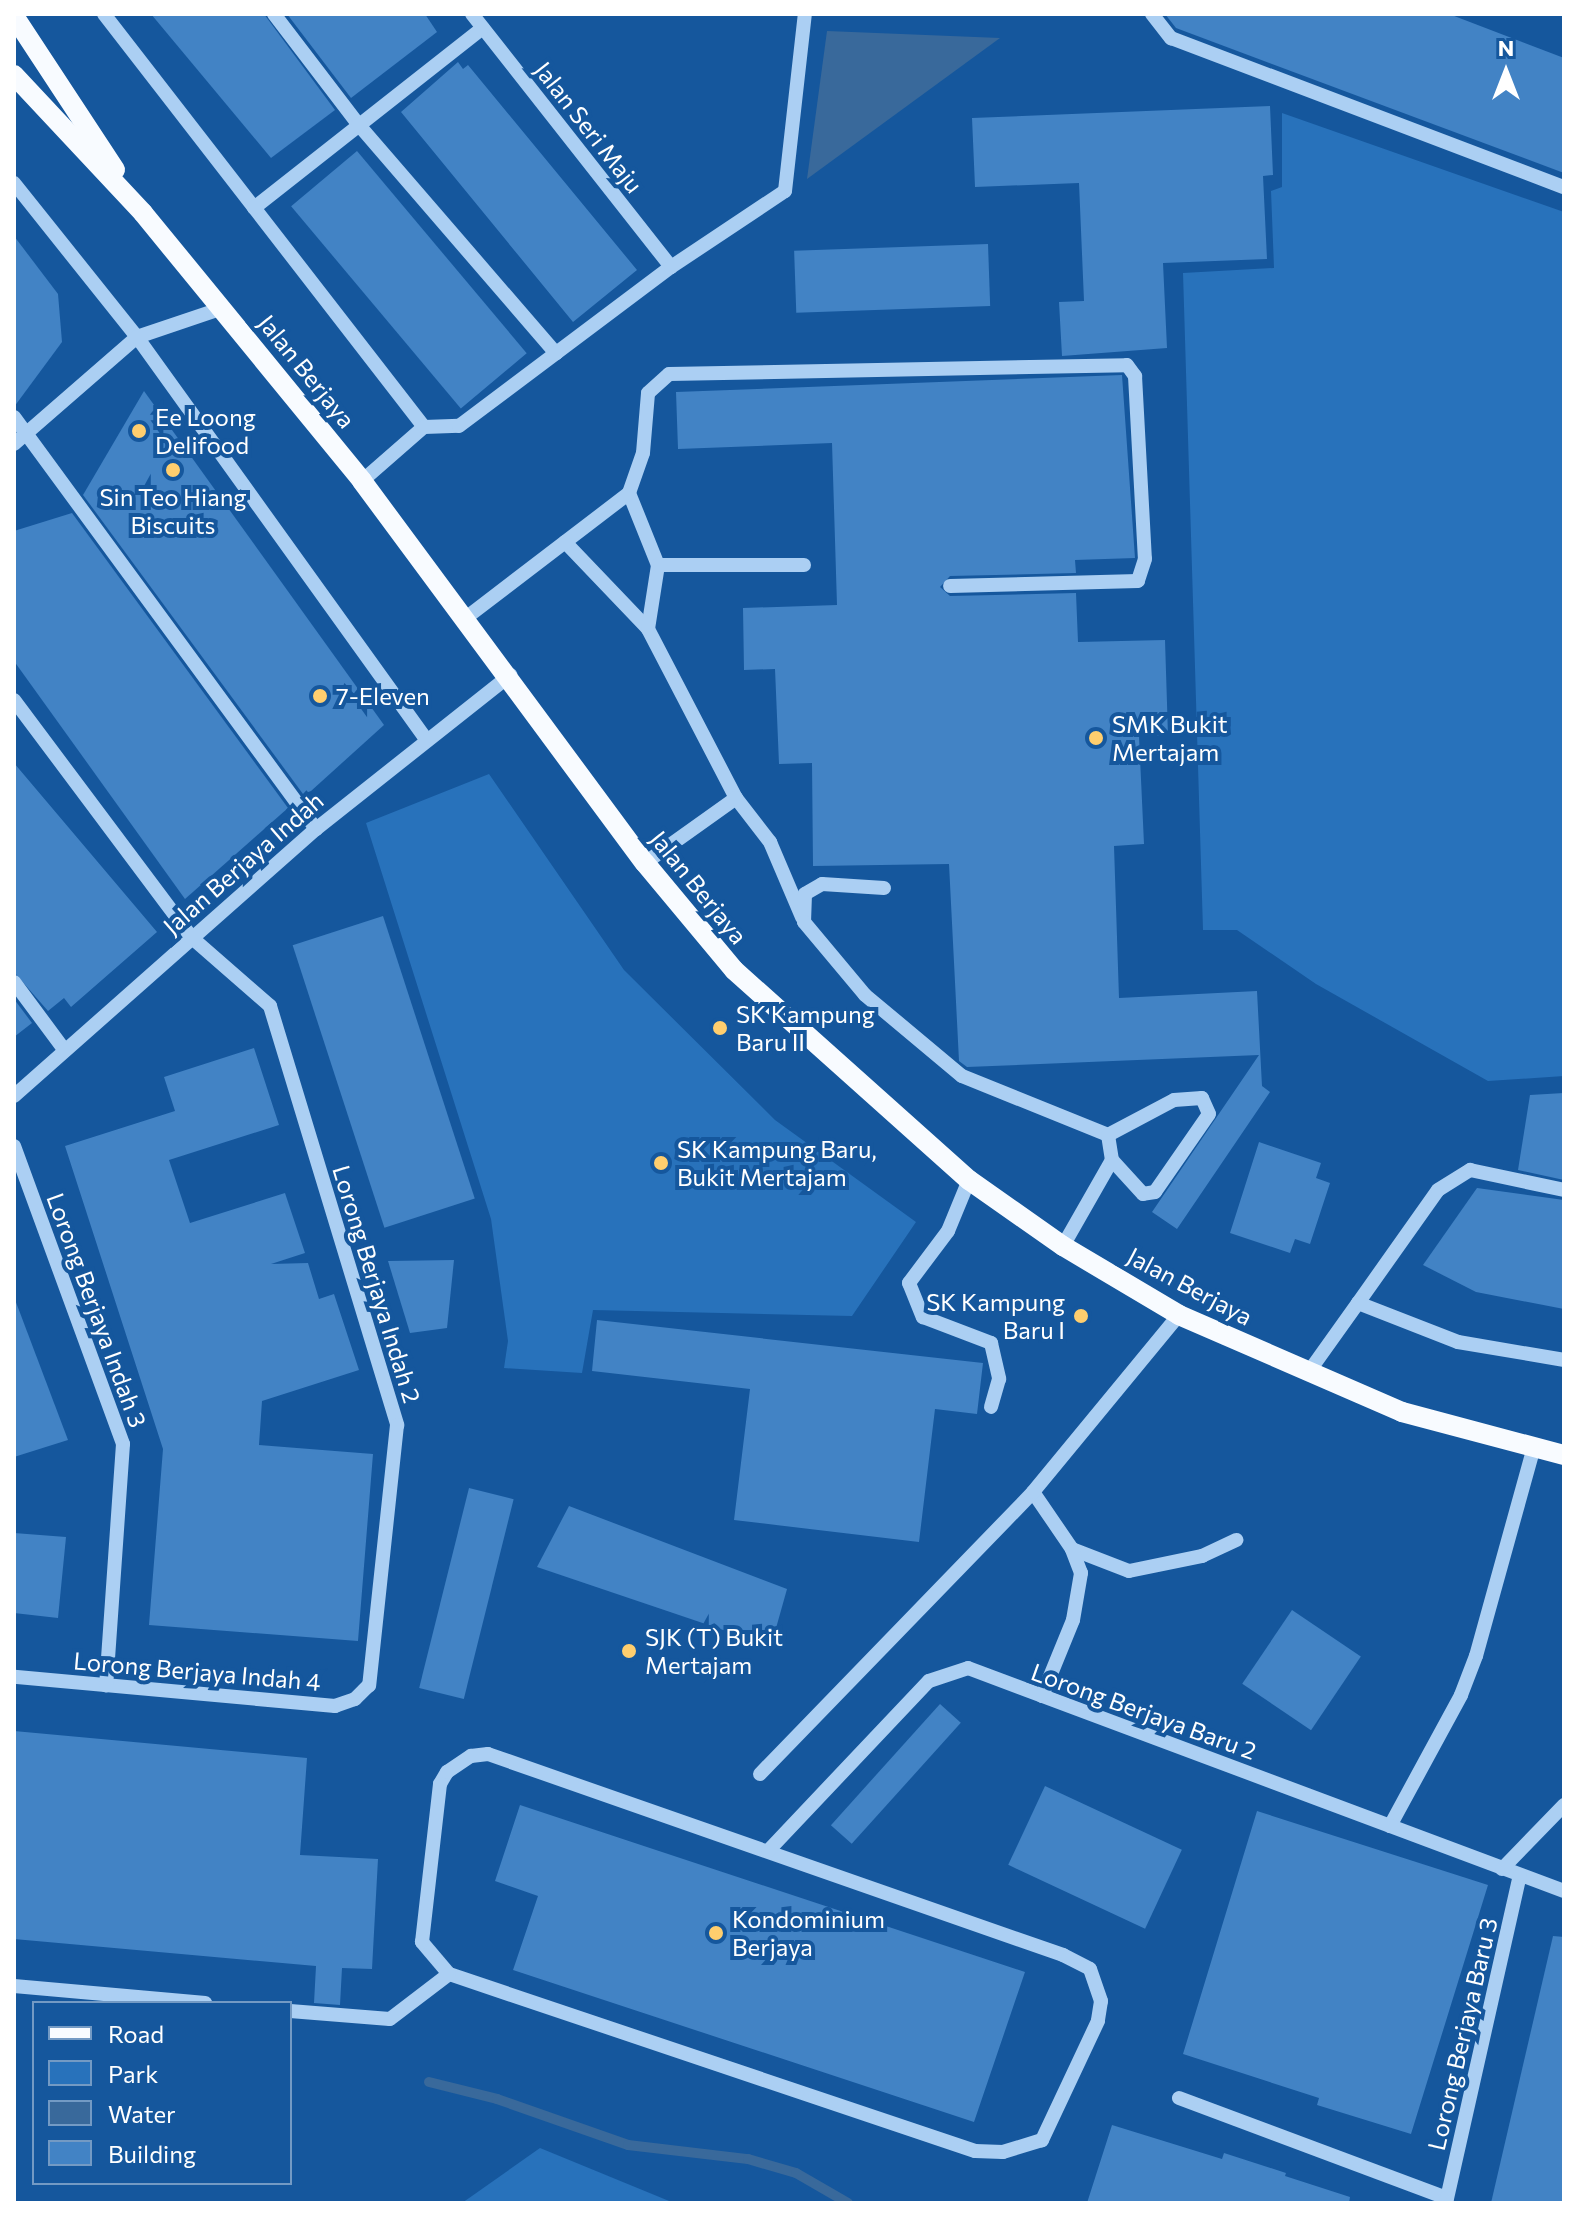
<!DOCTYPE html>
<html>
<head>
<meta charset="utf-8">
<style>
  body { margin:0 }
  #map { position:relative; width:1578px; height:2217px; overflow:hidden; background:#15579d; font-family:Commissioner,sans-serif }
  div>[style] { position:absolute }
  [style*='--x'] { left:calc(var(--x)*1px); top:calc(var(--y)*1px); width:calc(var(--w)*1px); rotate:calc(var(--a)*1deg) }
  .green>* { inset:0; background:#2872bb }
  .water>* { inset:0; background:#39699b }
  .stream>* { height:10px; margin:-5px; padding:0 5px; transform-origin:5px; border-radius:5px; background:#39699b }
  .building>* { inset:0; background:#4283c5; transform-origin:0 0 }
  .minor>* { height:14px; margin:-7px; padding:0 7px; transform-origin:7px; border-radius:7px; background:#abcff3 }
  .major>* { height:20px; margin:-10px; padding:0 10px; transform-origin:10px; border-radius:10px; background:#f8fbff }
  .dots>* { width:22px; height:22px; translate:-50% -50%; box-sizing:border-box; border:4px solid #15579d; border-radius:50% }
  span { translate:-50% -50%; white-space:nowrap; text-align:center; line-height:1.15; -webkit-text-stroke:8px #15579d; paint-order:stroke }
  .street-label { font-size:24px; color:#fff }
  .poi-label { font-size:24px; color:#fff }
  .left { translate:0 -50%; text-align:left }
  .right { translate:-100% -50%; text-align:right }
  .frame { position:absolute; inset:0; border:16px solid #fff; pointer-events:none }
  .legend { position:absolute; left:32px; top:2001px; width:260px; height:184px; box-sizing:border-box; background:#15579d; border:2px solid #739ac4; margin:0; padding:10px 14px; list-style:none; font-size:24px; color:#fff }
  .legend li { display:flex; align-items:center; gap:16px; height:40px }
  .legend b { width:40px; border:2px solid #739ac4 }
  .north { position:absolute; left:1466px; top:32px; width:80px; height:80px; -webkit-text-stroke:6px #15579d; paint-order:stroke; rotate:0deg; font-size:22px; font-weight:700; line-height:32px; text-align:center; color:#fff }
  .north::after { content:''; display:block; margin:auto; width:28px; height:36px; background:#fff; clip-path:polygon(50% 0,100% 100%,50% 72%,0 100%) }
</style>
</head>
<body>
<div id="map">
  <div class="green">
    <div style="clip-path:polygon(1282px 113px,1564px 212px,1564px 1076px,1488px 1081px,1316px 984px,1237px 930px,1203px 930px,1183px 273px,1274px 268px,1271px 191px,1282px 187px)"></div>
    <div style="clip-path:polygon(489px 774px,624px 970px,775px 1120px,916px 1222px,852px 1316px,593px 1310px,582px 1373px,504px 1368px,508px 1341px,491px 1219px,366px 823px)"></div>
    <div style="clip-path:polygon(540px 2148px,674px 2203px,462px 2203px)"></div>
  </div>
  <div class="water">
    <div style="clip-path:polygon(827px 31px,1000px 38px,807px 179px)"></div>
  </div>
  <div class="stream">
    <div style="--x:429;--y:2082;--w:70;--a:14"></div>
    <div style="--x:497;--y:2099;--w:139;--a:19.3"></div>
    <div style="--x:628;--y:2145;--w:121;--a:6.7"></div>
    <div style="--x:748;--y:2159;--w:50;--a:16.3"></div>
    <div style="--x:796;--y:2173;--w:60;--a:30"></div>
  </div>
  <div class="building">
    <div style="clip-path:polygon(151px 14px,264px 14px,335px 110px,271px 158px)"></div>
    <div style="clip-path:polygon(287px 14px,425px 14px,437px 32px,351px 98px)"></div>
    <div style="clip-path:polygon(1165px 14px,1449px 14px,1564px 58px,1564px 173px,1176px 28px)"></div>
    <div style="clip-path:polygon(458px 62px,463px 69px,468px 65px,637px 270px,573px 322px,401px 112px)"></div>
    <div style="clip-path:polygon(1270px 106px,1273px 175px,1263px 176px,1267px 259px,1163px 263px,1167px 348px,1062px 356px,1059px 302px,1084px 301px,1079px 183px,975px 187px,972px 118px)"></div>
    <div style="left:357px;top:151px;width:264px;height:86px;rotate:50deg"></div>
    <div style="clip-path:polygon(14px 236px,58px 294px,62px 342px,14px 407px)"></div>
    <div style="left:988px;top:244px;width:62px;height:194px;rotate:88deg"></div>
    <div style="clip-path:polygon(1122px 375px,1135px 558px,1075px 560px,1076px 573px,950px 576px,940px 587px,950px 596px,1076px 593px,1078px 642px,1165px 640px,1168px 735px,1139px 736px,1144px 844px,1114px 846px,1119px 998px,1257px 991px,1262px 1086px,1270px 1092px,1177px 1229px,1152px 1212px,1259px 1055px,967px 1067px,959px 1061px,949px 864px,813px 866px,812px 763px,779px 764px,775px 669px,744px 670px,743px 608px,837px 605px,832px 443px,678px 449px,676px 392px)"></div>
    <div style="clip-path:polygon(144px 391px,384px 725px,311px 791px,303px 794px,83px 495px)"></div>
    <div style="clip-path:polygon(72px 513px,288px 808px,185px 899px,14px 661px,14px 531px)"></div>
    <div style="clip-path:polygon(14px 763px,157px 932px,71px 1007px,64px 998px,48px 1011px,14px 972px)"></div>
    <div style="left:383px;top:916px;width:297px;height:95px;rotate:72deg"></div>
    <div style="clip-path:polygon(14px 999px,32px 1023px,14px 1037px)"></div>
    <div style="clip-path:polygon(254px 1048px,279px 1125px,169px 1160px,190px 1223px,285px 1193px,305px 1253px,271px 1264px,308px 1263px,319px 1299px,334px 1294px,359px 1370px,262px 1401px,259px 1445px,373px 1454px,358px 1641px,149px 1625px,163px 1449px,65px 1146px,175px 1111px,164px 1077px)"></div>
    <div style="clip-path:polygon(1564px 1093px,1564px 1180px,1518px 1170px,1530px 1095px)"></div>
    <div style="clip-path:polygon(1259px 1142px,1321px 1163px,1316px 1178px,1330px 1183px,1310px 1244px,1295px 1239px,1290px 1253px,1230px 1233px)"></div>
    <div style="clip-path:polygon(1477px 1188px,1564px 1200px,1564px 1309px,1476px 1292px,1423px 1265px)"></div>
    <div style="clip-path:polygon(454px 1260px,447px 1328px,410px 1333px,388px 1261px)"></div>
    <div style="clip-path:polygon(14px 1297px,68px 1440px,14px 1457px)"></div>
    <div style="clip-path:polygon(597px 1320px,983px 1363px,977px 1414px,935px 1409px,919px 1542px,734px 1520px,750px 1389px,592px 1371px)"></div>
    <div style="left:469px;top:1488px;width:46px;height:206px;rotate:14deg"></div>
    <div style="clip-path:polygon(569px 1506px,787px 1589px,771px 1646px,537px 1567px)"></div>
    <div style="clip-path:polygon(14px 1533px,66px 1537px,58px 1618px,14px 1613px)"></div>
    <div style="left:1292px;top:1610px;width:83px;height:89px;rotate:34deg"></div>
    <div style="left:940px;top:1704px;width:28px;height:163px;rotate:42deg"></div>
    <div style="clip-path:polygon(14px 1731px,307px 1758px,300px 1855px,378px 1859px,372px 1969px,342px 1968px,340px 2005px,314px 2003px,316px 1966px,14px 1939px)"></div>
    <div style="left:1045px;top:1786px;width:151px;height:87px;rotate:25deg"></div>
    <div style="clip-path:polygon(520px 1805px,1025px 1972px,974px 2122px,513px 1970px,538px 1896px,495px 1881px)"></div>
    <div style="clip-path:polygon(1257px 1811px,1488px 1885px,1411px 2134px,1317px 2105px,1319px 2098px,1183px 2054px)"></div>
    <div style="clip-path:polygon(1553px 1936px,1564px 1937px,1564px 2203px,1491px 2203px)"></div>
    <div style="clip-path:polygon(1112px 2125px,1222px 2159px,1224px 2153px,1286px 2173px,1285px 2176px,1350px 2197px,1349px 2203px,1087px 2203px)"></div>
  </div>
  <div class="minor">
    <div style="--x:104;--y:14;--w:522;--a:52.23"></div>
    <div style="--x:274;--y:14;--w:138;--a:52.6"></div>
    <div style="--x:358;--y:124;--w:303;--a:49.2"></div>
    <div style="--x:472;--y:14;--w:322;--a:51.8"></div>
    <div style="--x:1152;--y:14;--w:31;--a:52"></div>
    <div style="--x:1171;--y:38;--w:420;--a:20.8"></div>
    <div style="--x:14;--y:183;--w:197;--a:51.4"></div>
    <div style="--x:137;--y:337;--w:494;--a:54.3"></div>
    <div style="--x:254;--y:208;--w:291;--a:-38.2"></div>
    <div style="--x:14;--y:417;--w:511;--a:53.76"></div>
    <div style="--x:14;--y:444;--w:163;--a:-41"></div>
    <div style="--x:137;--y:337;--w:91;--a:-18.6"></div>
    <div style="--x:362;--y:481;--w:82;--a:-41.1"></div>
    <div style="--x:424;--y:427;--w:35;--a:-2"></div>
    <div style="--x:459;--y:426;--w:265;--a:-36.9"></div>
    <div style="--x:671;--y:267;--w:137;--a:-33.7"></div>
    <div style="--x:785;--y:191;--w:178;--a:-83.6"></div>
    <div style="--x:629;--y:493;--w:78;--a:68.1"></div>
    <div style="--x:565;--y:542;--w:120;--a:46.3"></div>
    <div style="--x:648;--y:629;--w:191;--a:62.5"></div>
    <div style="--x:736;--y:798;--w:56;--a:52.3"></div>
    <div style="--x:770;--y:842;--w:82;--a:66.9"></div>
    <div style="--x:467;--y:617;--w:204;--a:-37.4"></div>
    <div style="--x:629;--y:493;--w:42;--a:-70.7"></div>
    <div style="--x:643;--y:453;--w:60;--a:-85.2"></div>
    <div style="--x:648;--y:393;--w:28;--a:-42"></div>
    <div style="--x:669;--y:374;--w:458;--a:-1.1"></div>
    <div style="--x:1127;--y:365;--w:14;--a:54"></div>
    <div style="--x:1135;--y:376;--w:183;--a:86.9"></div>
    <div style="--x:1145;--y:559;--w:23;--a:108"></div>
    <div style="--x:1138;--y:581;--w:188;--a:178.5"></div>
    <div style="--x:648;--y:629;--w:65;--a:-81.1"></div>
    <div style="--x:658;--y:565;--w:146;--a:0"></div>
    <div style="--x:14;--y:700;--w:296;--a:53.2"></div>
    <div style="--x:191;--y:937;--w:105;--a:41.1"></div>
    <div style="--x:270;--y:1006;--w:438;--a:73.1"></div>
    <div style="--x:397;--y:1425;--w:262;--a:96.1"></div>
    <div style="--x:369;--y:1685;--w:20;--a:135"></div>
    <div style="--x:355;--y:1699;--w:21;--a:161"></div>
    <div style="--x:335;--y:1706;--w:322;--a:-174.8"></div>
    <div style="--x:645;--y:863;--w:112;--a:-35.5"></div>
    <div style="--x:884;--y:888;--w:62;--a:-176.3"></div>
    <div style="--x:822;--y:884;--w:20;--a:150"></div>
    <div style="--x:805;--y:894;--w:28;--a:92"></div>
    <div style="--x:804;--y:922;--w:95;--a:50.1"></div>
    <div style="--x:865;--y:995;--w:126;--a:39.9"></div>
    <div style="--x:962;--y:1076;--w:157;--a:22"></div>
    <div style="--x:1108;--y:1135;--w:25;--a:81"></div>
    <div style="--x:1112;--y:1160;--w:99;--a:119.7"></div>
    <div style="--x:14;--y:982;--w:82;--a:53.4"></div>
    <div style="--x:14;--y:1096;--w:403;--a:-41.5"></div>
    <div style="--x:316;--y:829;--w:248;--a:-38.4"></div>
    <div style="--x:1108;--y:1135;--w:75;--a:-27.9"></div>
    <div style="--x:1174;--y:1100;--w:28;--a:-4"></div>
    <div style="--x:1202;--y:1098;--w:17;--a:66"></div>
    <div style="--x:1209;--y:1114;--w:95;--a:124.7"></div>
    <div style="--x:1155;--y:1192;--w:12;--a:171"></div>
    <div style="--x:1143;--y:1194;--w:46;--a:-132.4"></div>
    <div style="--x:14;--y:1146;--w:317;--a:69.9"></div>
    <div style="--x:123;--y:1444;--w:242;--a:94"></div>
    <div style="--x:969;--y:1180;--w:55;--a:112.4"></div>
    <div style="--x:948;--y:1231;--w:65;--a:126.9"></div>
    <div style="--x:909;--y:1283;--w:37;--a:68"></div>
    <div style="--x:923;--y:1317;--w:73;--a:20.9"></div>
    <div style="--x:991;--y:1343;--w:37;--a:77"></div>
    <div style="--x:999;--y:1379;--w:29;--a:106"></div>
    <div style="--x:1358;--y:1303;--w:138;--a:-54.7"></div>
    <div style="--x:1438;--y:1190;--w:38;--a:-32"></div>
    <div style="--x:1470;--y:1170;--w:96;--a:12"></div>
    <div style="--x:1308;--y:1373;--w:86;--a:-54.5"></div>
    <div style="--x:1358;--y:1303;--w:107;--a:21.3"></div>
    <div style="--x:1458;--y:1342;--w:108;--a:9.6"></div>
    <div style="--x:1033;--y:1492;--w:69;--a:55.6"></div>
    <div style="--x:1072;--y:1549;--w:61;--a:21.1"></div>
    <div style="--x:1129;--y:1571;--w:75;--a:-11.6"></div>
    <div style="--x:1202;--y:1556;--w:38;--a:-25"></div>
    <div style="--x:1042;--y:1696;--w:82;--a:-67.8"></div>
    <div style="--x:1073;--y:1620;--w:48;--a:-80.3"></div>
    <div style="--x:1081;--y:1573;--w:26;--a:-111"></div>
    <div style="--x:488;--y:1754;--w:609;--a:19.27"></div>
    <div style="--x:1063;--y:1955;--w:30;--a:27"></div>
    <div style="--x:1090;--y:1969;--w:34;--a:71"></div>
    <div style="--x:1101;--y:2001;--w:20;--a:99"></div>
    <div style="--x:1098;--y:2021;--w:132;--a:115.2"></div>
    <div style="--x:1042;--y:2140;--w:41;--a:162.9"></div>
    <div style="--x:1003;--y:2152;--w:28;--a:-178"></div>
    <div style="--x:975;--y:2151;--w:555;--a:-161.4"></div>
    <div style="--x:449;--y:1974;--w:42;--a:-130.2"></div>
    <div style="--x:422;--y:1942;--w:159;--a:-83.5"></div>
    <div style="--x:440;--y:1784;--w:14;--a:-60"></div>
    <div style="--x:447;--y:1772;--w:29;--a:-34"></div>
    <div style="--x:471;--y:1756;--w:17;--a:-7"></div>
    <div style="--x:760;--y:1774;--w:392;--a:-45.9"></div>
    <div style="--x:1033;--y:1492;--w:229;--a:-50.5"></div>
    <div style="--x:1390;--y:1826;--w:149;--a:-61.5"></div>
    <div style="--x:1461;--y:1695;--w:42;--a:-69"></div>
    <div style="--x:1476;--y:1656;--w:214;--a:-74.5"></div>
    <div style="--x:768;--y:1851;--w:234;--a:-46.6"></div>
    <div style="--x:929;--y:1681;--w:41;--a:-18.4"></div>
    <div style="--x:968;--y:1668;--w:636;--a:20.51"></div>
    <div style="--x:1502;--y:1869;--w:89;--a:-45.9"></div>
    <div style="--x:14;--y:1986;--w:192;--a:5.1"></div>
    <div style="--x:290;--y:2011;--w:100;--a:4.6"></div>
    <div style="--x:390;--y:2019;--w:74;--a:-37.3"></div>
    <div style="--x:1179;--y:2098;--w:286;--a:20.5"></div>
    <div style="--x:1446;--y:2203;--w:336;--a:-77.3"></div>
  </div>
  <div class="major">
    <div style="--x:14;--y:16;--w:184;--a:56.7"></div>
    <div style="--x:14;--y:75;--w:189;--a:46.9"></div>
    <div style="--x:143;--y:213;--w:346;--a:50.7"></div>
    <div style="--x:362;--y:481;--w:475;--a:53.5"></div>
    <div style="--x:645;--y:863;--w:139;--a:50.2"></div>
    <div style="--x:734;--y:970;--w:315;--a:41.8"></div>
    <div style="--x:969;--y:1180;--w:115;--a:35.1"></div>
    <div style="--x:1063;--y:1246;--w:135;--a:30.7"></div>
    <div style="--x:1179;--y:1315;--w:243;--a:23.5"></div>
    <div style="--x:1402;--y:1412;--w:168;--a:14.9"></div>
  </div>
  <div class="dots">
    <div style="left:139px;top:431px;background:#ffce6e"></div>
    <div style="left:173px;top:470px;background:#ffce6e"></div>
    <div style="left:320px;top:696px;background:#ffce6e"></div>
    <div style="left:1096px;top:738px;background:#ffce6e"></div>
    <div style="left:720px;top:1028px;background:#ffce6e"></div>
    <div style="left:661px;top:1163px;background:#ffce6e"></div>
    <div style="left:1081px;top:1316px;background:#ffce6e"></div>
    <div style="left:629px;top:1651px;background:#ffce6e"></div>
    <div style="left:716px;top:1933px;background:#ffce6e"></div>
  </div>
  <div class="street-label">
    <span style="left:589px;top:127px;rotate:52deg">Jalan Seri Maju</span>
    <span style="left:307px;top:371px;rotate:51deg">Jalan Berjaya</span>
    <span style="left:243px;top:863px;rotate:-41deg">Jalan Berjaya Indah</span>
    <span style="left:699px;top:887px;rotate:51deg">Jalan Berjaya</span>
    <span style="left:377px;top:1284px;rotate:73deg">Lorong Berjaya Indah 2</span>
    <span style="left:1190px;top:1286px;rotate:28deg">Jalan Berjaya</span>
    <span style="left:97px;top:1310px;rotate:70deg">Lorong Berjaya Indah 3</span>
    <span style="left:197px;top:1671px;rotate:5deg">Lorong Berjaya Indah 4</span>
    <span style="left:1144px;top:1711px;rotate:20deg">Lorong Berjaya Baru 2</span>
    <span style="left:1462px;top:2034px;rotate:-77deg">Lorong Berjaya Baru 3</span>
  </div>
  <div class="poi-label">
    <span class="left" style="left:155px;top:431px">Ee Loong<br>Delifood</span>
    <span style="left:173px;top:511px">Sin Teo Hiang<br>Biscuits</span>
    <span class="left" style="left:336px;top:696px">7-Eleven</span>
    <span class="left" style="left:1112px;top:738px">SMK Bukit<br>Mertajam</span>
    <span class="left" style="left:736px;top:1028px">SK Kampung<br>Baru II</span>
    <span class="left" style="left:677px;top:1163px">SK Kampung Baru,<br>Bukit Mertajam</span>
    <span class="right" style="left:1065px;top:1316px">SK Kampung<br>Baru I</span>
    <span class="left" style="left:645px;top:1651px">SJK (T) Bukit<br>Mertajam</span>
    <span class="left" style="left:732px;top:1933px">Kondominium<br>Berjaya</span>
  </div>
  <div class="frame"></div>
  <ul class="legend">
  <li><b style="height:10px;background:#f8fbff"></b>Road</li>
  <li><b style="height:22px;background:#2872bb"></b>Park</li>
  <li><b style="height:22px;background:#39699b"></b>Water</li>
  <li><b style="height:22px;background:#4283c5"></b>Building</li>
  </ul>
  <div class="north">N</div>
</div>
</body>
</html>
